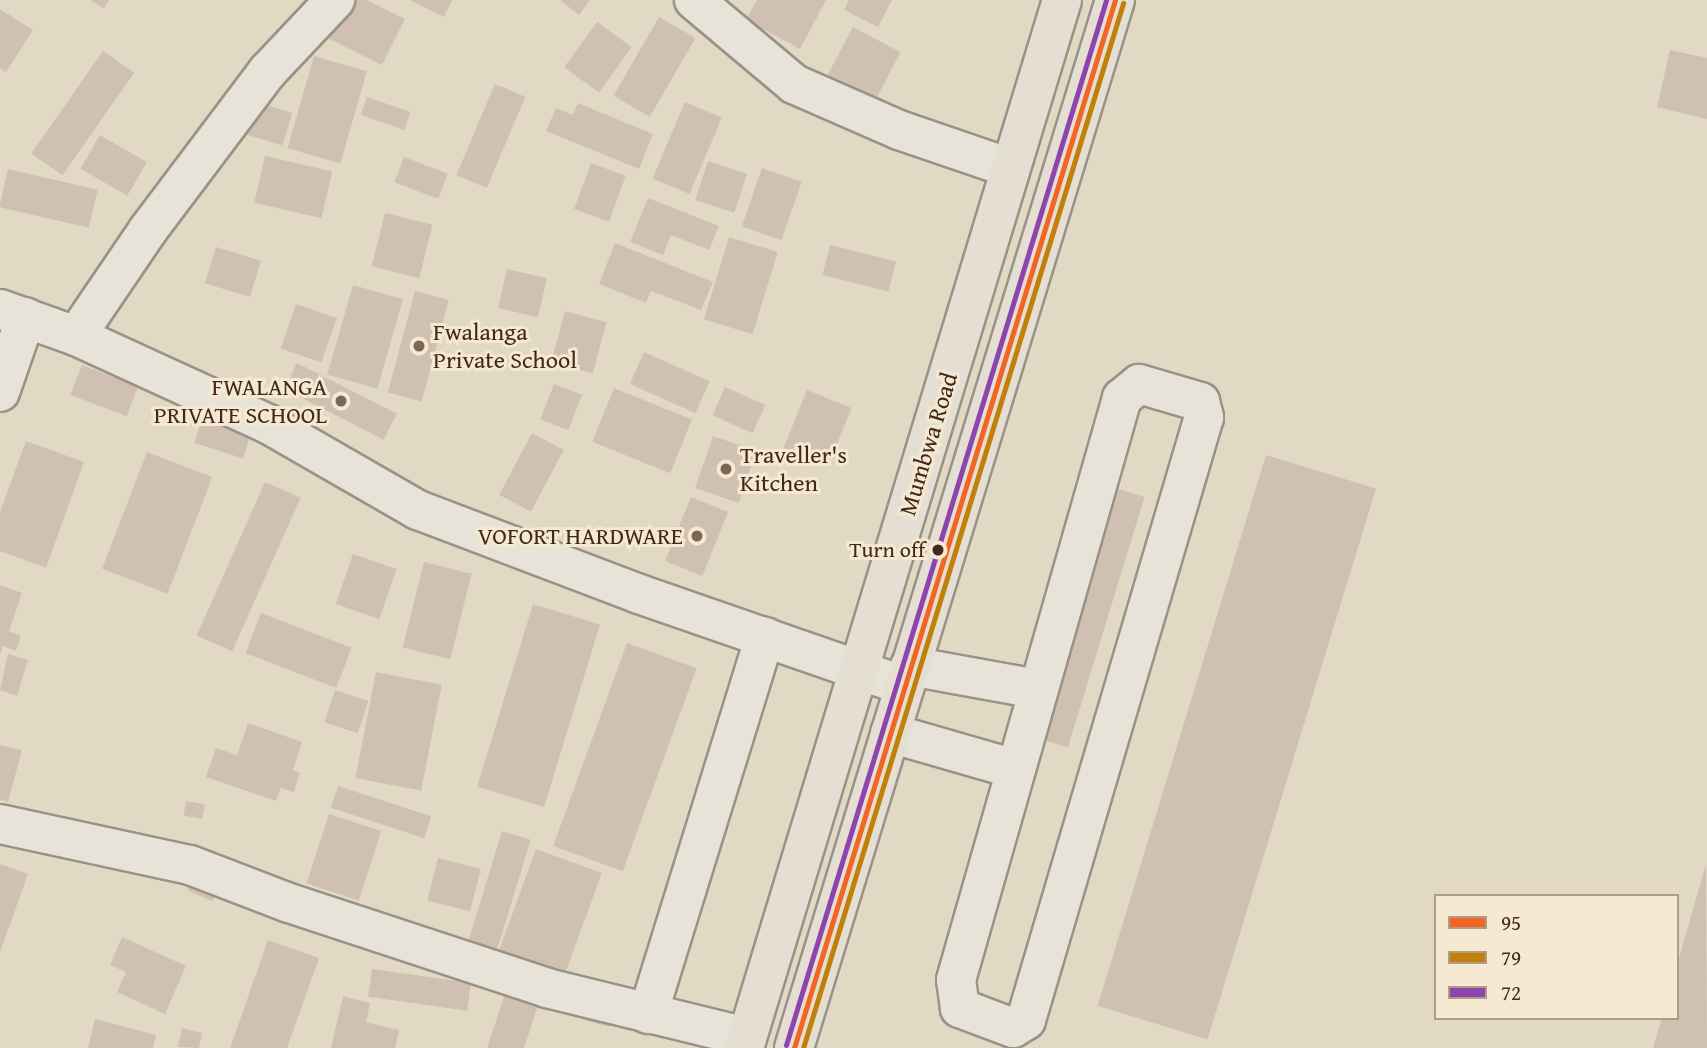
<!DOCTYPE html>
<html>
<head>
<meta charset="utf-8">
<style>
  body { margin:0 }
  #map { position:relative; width:1707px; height:1048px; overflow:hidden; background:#e2d9c5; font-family:"Gentium Book Plus",serif }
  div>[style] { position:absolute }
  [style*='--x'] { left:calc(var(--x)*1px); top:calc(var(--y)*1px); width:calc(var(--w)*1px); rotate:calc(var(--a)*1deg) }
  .building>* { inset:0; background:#d0c0b1; transform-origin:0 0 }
  .roads { filter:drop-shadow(2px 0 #9a9286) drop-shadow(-2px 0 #9a9286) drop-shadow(0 2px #9a9286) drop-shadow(0 -2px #9a9286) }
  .minor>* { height:38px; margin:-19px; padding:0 19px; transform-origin:19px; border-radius:19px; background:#e8e3d9 }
  .major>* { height:38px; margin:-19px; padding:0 19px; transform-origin:19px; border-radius:19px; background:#e5ded3 }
  .bus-1>* { height:5px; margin:-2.5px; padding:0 2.5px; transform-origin:2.5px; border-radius:2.5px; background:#f26522 }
  .bus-2>* { height:5px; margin:-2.5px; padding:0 2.5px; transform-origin:2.5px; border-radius:2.5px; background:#c18009 }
  .bus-3>* { height:5px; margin:-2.5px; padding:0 2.5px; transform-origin:2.5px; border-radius:2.5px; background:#8e44ad }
  .dots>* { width:19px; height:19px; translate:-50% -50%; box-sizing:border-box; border:4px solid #f5e9d1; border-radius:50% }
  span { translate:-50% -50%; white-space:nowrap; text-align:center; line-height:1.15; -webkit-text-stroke:6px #f5e9d1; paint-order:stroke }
  .bus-label { font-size:22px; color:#43291d }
  .right { translate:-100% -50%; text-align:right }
  .poi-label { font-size:24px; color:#43291d }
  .left { translate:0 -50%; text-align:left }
  .street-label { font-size:24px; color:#43291d }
  .legend { position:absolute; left:1434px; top:894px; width:245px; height:126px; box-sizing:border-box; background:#f5e9d1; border:2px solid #ae9c89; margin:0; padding:9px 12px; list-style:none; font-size:21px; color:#43291d }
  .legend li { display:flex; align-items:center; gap:14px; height:35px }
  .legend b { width:35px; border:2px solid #ae9c89 }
</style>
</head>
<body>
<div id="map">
  <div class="building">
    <div style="clip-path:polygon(90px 0,109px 0,104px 9px)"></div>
    <div style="clip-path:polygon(345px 0,367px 0,405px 19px,382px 65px,327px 38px)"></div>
    <div style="clip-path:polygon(410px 0,452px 0,444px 17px)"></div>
    <div style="clip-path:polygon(560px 0,590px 0,579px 15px)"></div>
    <div style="clip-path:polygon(757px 0,826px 0,800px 49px,746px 20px)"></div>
    <div style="clip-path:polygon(849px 0,892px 0,878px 27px,844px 10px)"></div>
    <div style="clip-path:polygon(0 9px,33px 30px,6px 72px,0 68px)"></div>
    <div style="left:659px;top:17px;width:42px;height:91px;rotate:30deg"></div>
    <div style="left:597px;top:22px;width:43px;height:56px;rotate:36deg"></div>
    <div style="left:853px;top:27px;width:54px;height:54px;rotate:28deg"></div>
    <div style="clip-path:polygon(1670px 50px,1707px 58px,1707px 119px,1657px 107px)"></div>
    <div style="left:103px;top:51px;width:38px;height:125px;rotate:35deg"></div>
    <div style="left:314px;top:56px;width:55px;height:96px;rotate:16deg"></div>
    <div style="left:495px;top:84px;width:33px;height:99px;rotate:23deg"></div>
    <div style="left:367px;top:97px;width:46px;height:19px;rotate:19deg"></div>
    <div style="left:256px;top:102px;width:38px;height:34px;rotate:17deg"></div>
    <div style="left:685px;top:102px;width:40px;height:83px;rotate:23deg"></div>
    <div style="clip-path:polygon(578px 103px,653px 134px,639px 169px,546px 131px,556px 108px,573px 115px)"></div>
    <div style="left:100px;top:135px;width:54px;height:39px;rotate:30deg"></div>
    <div style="left:265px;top:156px;width:69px;height:48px;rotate:13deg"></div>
    <div style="left:404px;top:157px;width:47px;height:27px;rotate:21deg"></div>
    <div style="left:708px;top:161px;width:41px;height:41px;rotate:18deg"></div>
    <div style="left:591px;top:163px;width:37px;height:49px;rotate:20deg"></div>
    <div style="left:762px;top:168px;width:42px;height:62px;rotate:19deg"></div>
    <div style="left:8px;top:169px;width:92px;height:39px;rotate:13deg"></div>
    <div style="clip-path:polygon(648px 198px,719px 226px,709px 250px,671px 235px,663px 255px,630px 242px)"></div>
    <div style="left:385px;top:213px;width:49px;height:55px;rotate:14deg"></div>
    <div style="left:729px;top:237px;width:51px;height:86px;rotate:17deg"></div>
    <div style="clip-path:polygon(615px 243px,713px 282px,701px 310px,651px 291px,646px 303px,599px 284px)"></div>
    <div style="left:830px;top:245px;width:68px;height:31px;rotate:14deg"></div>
    <div style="left:216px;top:247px;width:47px;height:38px;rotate:17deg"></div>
    <div style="left:507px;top:269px;width:41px;height:40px;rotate:13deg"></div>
    <div style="left:353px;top:285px;width:52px;height:93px;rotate:16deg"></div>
    <div style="left:415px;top:291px;width:35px;height:105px;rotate:15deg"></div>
    <div style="left:296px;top:304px;width:43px;height:47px;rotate:19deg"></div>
    <div style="left:565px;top:311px;width:43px;height:53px;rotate:15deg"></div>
    <div style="left:644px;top:352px;width:72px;height:35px;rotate:24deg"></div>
    <div style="left:297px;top:363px;width:112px;height:29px;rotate:27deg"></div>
    <div style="left:82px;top:365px;width:60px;height:32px;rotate:21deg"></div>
    <div style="left:554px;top:384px;width:30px;height:38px;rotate:21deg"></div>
    <div style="left:725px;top:387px;width:44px;height:31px;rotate:24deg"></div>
    <div style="left:614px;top:388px;width:84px;height:58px;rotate:22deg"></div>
    <div style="left:807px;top:390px;width:48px;height:63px;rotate:22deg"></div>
    <div style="left:203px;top:416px;width:51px;height:28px;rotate:18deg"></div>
    <div style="left:532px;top:433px;width:36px;height:70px;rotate:28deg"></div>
    <div style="left:713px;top:436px;width:46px;height:55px;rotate:19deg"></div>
    <div style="clip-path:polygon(26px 441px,84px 462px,46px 568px,0 551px,0 512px)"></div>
    <div style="left:147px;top:452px;width:70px;height:125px;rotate:21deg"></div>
    <div style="left:1266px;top:455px;width:115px;height:576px;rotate:17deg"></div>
    <div style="left:265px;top:482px;width:39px;height:168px;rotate:24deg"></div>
    <div style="left:1112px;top:487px;width:34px;height:262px;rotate:17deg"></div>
    <div style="left:691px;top:497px;width:40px;height:69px;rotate:22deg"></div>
    <div style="left:353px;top:554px;width:46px;height:53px;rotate:19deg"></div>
    <div style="left:424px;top:562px;width:49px;height:88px;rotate:14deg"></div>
    <div style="clip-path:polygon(0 585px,22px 593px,9px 631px,21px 636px,16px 651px,3px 646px,0 654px)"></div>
    <div style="left:533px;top:604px;width:70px;height:191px;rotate:17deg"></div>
    <div style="left:261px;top:613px;width:97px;height:43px;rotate:21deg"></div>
    <div style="left:627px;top:643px;width:74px;height:216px;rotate:20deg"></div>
    <div style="clip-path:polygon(8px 654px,28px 660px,17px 696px,0 690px)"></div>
    <div style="left:376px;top:672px;width:67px;height:108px;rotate:11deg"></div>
    <div style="left:335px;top:690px;width:35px;height:34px;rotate:18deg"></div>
    <div style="clip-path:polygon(248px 723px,302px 742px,293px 770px,300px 773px,294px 792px,281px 788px,276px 801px,206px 777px,216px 748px,237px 755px)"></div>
    <div style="clip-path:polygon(0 745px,22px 750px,8px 802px,0 800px)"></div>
    <div style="left:338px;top:786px;width:98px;height:23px;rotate:18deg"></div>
    <div style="left:186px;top:801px;width:19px;height:15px;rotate:9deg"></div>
    <div style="left:329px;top:814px;width:55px;height:73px;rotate:18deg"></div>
    <div style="left:502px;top:831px;width:30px;height:121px;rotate:17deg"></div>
    <div style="left:536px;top:849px;width:70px;height:110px;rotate:20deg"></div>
    <div style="left:438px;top:858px;width:44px;height:44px;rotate:14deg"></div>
    <div style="clip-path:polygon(0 864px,28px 874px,0 952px)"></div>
    <div style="clip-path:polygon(1706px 864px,1707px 1048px,1653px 1048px,1662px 1018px,1677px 1018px,1677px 965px)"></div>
    <div style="left:196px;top:871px;width:27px;height:21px;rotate:24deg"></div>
    <div style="clip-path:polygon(122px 937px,186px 966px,165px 1014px,117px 992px,126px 972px,110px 965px)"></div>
    <div style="clip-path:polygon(268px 940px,319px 958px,287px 1048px,230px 1048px)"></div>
    <div style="left:372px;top:969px;width:100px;height:28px;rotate:8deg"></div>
    <div style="clip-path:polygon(506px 991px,539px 1002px,524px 1048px,487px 1048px)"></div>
    <div style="clip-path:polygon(343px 996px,370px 1003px,366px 1022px,399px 1030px,395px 1048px,331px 1048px)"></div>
    <div style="left:587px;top:1000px;width:29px;height:20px;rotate:16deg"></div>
    <div style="clip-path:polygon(95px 1019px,156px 1035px,153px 1048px,88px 1048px)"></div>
    <div style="clip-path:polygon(182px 1028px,202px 1033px,199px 1048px,178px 1047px)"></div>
  </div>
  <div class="roads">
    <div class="minor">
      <div style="--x:694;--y:0;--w:131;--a:40"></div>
      <div style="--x:794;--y:84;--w:115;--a:23.7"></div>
      <div style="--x:899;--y:130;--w:117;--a:18.9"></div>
      <div style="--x:0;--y:309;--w:81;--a:19.6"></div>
      <div style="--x:76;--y:336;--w:213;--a:24.6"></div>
      <div style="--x:270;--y:425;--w:171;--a:29.9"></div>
      <div style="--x:418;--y:510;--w:236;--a:20.8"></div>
      <div style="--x:639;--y:594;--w:281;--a:19.1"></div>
      <div style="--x:76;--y:336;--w:128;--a:-55.8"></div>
      <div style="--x:148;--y:230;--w:199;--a:-53"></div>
      <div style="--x:268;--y:71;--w:98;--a:-46.7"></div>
      <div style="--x:1139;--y:384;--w:64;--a:16.4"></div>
      <div style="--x:1200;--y:402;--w:16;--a:75"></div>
      <div style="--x:1204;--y:417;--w:629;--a:106.45"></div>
      <div style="--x:1026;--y:1020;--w:15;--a:148"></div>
      <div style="--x:1013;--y:1028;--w:57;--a:-159.3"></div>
      <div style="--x:960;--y:1008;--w:28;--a:-98"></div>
      <div style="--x:956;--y:980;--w:605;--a:-74.08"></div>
      <div style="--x:1122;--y:398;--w:22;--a:-39"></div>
      <div style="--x:0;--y:392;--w:79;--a:-70.9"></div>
      <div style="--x:910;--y:666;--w:129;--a:10.3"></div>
      <div style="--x:890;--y:733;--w:130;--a:16.1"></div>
      <div style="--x:0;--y:824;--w:194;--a:12.2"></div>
      <div style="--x:190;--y:865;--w:106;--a:21"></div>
      <div style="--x:289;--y:903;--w:272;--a:18.2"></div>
      <div style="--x:547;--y:988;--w:206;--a:13.8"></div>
      <div style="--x:648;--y:1014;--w:395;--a:-72.8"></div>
    </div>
    <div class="major">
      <div style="--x:744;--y:1048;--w:1095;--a:-73.12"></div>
      <div style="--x:794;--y:1048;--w:1096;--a:-72.97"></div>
    </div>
  </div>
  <div class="bus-1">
    <div style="--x:794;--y:1048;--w:1096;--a:-72.97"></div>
  </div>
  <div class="bus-2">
    <div style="--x:803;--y:1048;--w:1093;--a:-72.97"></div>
  </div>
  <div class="bus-3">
    <div style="--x:786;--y:1045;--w:1093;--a:-72.97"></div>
  </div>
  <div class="dots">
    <div style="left:419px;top:346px;background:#7b6758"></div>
    <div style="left:341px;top:401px;background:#7b6758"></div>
    <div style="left:726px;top:469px;background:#7b6758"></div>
    <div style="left:697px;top:536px;background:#7b6758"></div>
    <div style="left:938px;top:550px;background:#43291d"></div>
  </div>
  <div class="bus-label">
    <span class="right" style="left:925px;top:550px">Turn off</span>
  </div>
  <div class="poi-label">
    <span class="left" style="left:433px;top:346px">Fwalanga<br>Private School</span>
    <span class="right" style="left:327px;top:401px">FWALANGA<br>PRIVATE SCHOOL</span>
    <span class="left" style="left:740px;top:469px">Traveller's<br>Kitchen</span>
    <span class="right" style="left:683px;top:536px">VOFORT HARDWARE</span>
  </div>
  <div class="street-label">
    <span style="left:928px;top:444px;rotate:-73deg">Mumbwa Road</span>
  </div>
  <ul class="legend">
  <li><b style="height:9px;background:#f26522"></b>95</li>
  <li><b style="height:9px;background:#c18009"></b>79</li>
  <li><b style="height:9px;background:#8e44ad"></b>72</li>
  </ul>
</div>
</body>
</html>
